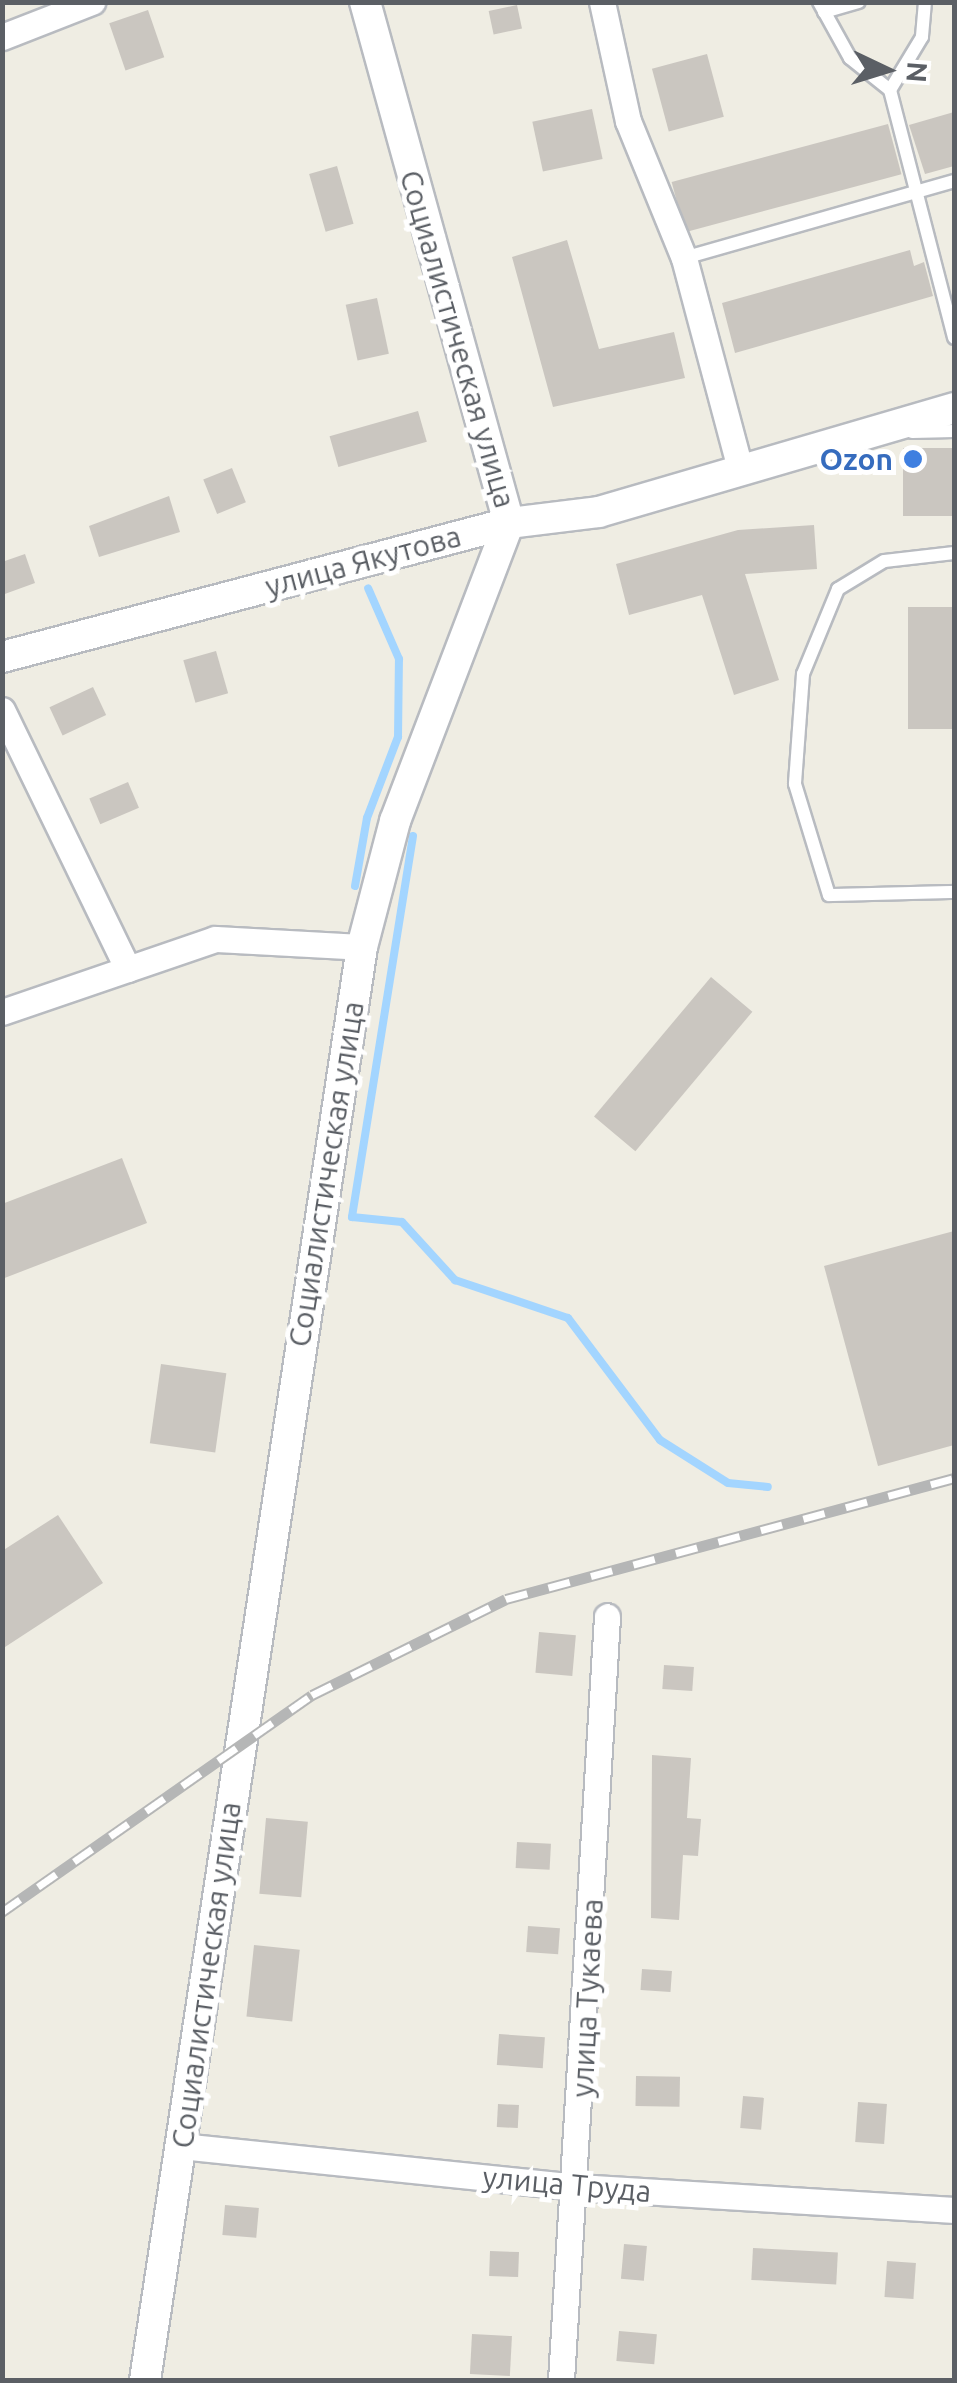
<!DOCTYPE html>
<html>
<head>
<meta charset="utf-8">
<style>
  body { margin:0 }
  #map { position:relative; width:957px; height:2383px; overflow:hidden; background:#efede3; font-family:Ubuntu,sans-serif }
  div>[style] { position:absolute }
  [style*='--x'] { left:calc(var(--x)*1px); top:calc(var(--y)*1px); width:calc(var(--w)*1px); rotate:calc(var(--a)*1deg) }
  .stream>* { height:8px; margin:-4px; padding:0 4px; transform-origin:4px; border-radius:4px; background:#a3d5ff }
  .building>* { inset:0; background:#cac6c0; transform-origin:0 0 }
  .roads { filter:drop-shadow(2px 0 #b8bbc0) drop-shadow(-2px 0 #b8bbc0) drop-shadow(0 2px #b8bbc0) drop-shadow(0 -2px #b8bbc0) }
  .service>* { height:12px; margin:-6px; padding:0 6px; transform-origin:6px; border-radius:6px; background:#fff }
  .minor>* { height:25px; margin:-12.5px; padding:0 12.5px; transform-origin:12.5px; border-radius:12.5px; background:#fff }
  .tertiary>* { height:30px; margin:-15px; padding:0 15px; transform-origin:15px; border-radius:15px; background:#fff }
  .rail>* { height:11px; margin-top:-5.5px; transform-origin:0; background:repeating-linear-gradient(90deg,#fff 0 22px,#b5b6b6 0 44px); box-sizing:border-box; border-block:2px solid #b5b6b6 }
  .dots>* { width:28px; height:28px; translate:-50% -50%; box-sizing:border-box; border:5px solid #fff; border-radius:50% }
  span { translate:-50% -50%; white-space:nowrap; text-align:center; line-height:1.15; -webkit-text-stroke:10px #fff; paint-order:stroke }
  .street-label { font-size:30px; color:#5b5f65 }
  .shop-label { font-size:30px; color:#366cbe; font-weight:700 }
  .right { translate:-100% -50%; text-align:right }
  .frame { position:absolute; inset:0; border:5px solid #5b5f65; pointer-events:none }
  .north { position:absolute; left:837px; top:20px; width:100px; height:100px; -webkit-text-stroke:8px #fff; paint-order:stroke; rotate:94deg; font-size:28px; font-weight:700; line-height:40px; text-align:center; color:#5b5f65 }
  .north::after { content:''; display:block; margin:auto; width:35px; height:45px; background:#5b5f65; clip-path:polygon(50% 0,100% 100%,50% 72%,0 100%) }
</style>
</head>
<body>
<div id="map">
  <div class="stream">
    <div style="--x:413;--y:836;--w:386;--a:99.1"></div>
    <div style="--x:352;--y:1217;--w:50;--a:5.7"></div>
    <div style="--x:402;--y:1222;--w:79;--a:47.6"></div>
    <div style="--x:455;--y:1280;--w:119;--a:18.6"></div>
    <div style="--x:568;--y:1318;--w:153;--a:53"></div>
    <div style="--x:660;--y:1440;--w:80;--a:32.3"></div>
    <div style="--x:728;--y:1483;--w:40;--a:5.7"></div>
    <div style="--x:355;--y:886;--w:69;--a:-80"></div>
    <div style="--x:367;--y:818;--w:87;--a:-69.1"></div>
    <div style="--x:398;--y:737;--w:78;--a:-89.3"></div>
    <div style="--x:399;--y:659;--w:77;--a:-113.6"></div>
  </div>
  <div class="building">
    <div style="left:517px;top:5px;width:24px;height:29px;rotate:78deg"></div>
    <div style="left:148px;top:10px;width:50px;height:41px;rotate:71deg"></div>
    <div style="left:707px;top:54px;width:65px;height:57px;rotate:75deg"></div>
    <div style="left:592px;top:109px;width:51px;height:61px;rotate:78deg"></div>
    <div style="clip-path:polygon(954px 112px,954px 166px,925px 174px,909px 125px)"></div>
    <div style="left:888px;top:124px;width:52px;height:224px;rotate:75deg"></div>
    <div style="left:337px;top:166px;width:60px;height:29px;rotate:74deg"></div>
    <div style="clip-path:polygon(567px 240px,599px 349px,674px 332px,685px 378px,553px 407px,512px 257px)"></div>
    <div style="clip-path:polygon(910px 250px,914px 266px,924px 262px,933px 296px,735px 353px,722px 303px)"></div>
    <div style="left:377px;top:298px;width:57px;height:32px;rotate:78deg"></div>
    <div style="left:418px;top:411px;width:32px;height:92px;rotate:74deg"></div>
    <div style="left:954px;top:448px;width:68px;height:51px;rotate:90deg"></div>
    <div style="left:232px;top:468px;width:37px;height:31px;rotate:68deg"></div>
    <div style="clip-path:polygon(169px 496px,180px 532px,99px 557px,89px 526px)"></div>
    <div style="clip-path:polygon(814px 525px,817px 569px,745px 574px,779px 680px,734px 695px,702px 595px,629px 615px,616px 564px,738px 530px)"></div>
    <div style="clip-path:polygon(25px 554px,35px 583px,2px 595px,2px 562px)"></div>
    <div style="left:954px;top:607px;width:122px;height:46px;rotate:90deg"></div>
    <div style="left:216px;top:651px;width:44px;height:34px;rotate:74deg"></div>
    <div style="left:93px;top:687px;width:31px;height:48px;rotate:65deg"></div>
    <div style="left:128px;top:782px;width:28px;height:42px;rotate:67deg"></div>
    <div style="left:711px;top:977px;width:54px;height:182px;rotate:40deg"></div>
    <div style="clip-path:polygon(122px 1158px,147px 1223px,2px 1279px,2px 1204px)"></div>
    <div style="clip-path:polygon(954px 1231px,954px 1445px,878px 1466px,824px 1266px)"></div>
    <div style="left:161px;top:1364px;width:66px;height:80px;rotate:8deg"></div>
    <div style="clip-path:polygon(58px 1515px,103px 1583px,2px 1649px,2px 1551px)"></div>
    <div style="left:539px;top:1632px;width:37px;height:41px;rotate:5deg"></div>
    <div style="left:664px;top:1665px;width:30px;height:24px;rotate:4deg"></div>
    <div style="clip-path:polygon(652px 1755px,691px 1758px,687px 1818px,701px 1819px,698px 1856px,683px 1855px,679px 1920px,651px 1918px)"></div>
    <div style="left:266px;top:1818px;width:42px;height:76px;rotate:5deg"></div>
    <div style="left:517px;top:1842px;width:34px;height:26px;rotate:3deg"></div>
    <div style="left:528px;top:1926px;width:32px;height:26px;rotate:4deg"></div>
    <div style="left:254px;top:1945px;width:46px;height:72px;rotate:6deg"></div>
    <div style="left:642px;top:1969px;width:30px;height:21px;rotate:4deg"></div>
    <div style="left:499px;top:2034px;width:46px;height:31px;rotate:4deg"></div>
    <div style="left:636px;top:2076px;width:44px;height:30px;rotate:1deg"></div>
    <div style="left:743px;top:2096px;width:21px;height:32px;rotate:5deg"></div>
    <div style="left:858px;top:2102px;width:29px;height:40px;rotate:4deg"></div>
    <div style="left:498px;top:2104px;width:21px;height:23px;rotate:3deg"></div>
    <div style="left:225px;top:2205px;width:34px;height:30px;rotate:5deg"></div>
    <div style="left:624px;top:2244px;width:23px;height:35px;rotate:5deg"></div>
    <div style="left:753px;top:2248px;width:85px;height:32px;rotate:3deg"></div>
    <div style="left:490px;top:2251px;width:29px;height:25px;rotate:2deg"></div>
    <div style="left:887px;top:2261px;width:29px;height:36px;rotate:4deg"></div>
    <div style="left:619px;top:2331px;width:38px;height:30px;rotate:5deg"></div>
    <div style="left:472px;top:2334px;width:40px;height:40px;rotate:3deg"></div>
  </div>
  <div class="roads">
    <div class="service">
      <div style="--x:819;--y:2;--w:64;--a:61"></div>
      <div style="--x:850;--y:58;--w:51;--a:38.7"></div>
      <div style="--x:925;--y:2;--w:35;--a:95"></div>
      <div style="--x:922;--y:37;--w:62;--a:121.1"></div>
      <div style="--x:890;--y:90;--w:256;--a:75.5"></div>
      <div style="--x:824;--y:12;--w:36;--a:-16"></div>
      <div style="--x:684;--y:258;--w:281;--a:-15.9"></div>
      <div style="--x:912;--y:432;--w:42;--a:-1.4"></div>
      <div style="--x:954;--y:553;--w:70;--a:173.5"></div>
      <div style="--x:884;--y:561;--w:54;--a:148.7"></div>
      <div style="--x:838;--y:589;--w:92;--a:112.4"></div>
      <div style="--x:803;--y:674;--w:110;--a:94.2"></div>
      <div style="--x:795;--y:784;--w:116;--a:73"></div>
      <div style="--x:829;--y:895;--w:125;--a:-1.4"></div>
    </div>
    <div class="minor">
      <div style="--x:602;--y:2;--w:122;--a:77.7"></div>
      <div style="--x:628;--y:121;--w:148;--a:67.8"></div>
      <div style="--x:684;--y:258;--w:217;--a:75.1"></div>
      <div style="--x:2;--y:37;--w:97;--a:-21.3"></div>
      <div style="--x:2;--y:710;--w:288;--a:64.1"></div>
      <div style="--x:2;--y:1012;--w:225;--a:-18.9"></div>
      <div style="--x:215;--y:939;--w:147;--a:3.1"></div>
      <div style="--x:181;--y:2146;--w:398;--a:5.9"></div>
      <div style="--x:577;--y:2187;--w:378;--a:3.5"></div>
      <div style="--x:561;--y:2380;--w:765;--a:-86.55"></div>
    </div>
    <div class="tertiary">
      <div style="--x:2;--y:657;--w:524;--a:-14.8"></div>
      <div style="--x:509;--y:523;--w:91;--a:-7"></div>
      <div style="--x:599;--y:512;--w:370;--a:-16.3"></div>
      <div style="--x:145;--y:2380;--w:1449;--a:-81.39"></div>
      <div style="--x:362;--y:947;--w:130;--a:-75.3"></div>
      <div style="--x:395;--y:821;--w:319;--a:-69.1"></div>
      <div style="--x:509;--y:523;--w:541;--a:-105.45"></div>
    </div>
  </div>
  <div class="rail">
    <div style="--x:2;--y:1912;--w:378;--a:-35"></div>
    <div style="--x:312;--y:1695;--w:216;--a:-26.3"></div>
    <div style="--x:506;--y:1599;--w:464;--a:-15.1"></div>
  </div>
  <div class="dots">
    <div style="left:913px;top:459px;background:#3f7fe0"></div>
  </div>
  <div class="street-label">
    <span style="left:458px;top:339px;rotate:74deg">Социалистическая улица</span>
    <span style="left:363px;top:561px;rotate:-15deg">улица Якутова</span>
    <span style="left:326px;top:1174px;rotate:-81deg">Социалистическая улица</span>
    <span style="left:206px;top:1975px;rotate:-82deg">Социалистическая улица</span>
    <span style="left:587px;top:1998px;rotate:-87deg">улица Тукаева</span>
    <span style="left:567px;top:2184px;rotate:5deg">улица Труда</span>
  </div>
  <div class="shop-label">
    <span class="right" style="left:893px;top:459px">Ozon</span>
  </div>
  <div class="frame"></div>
  <div class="north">N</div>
</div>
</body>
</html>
